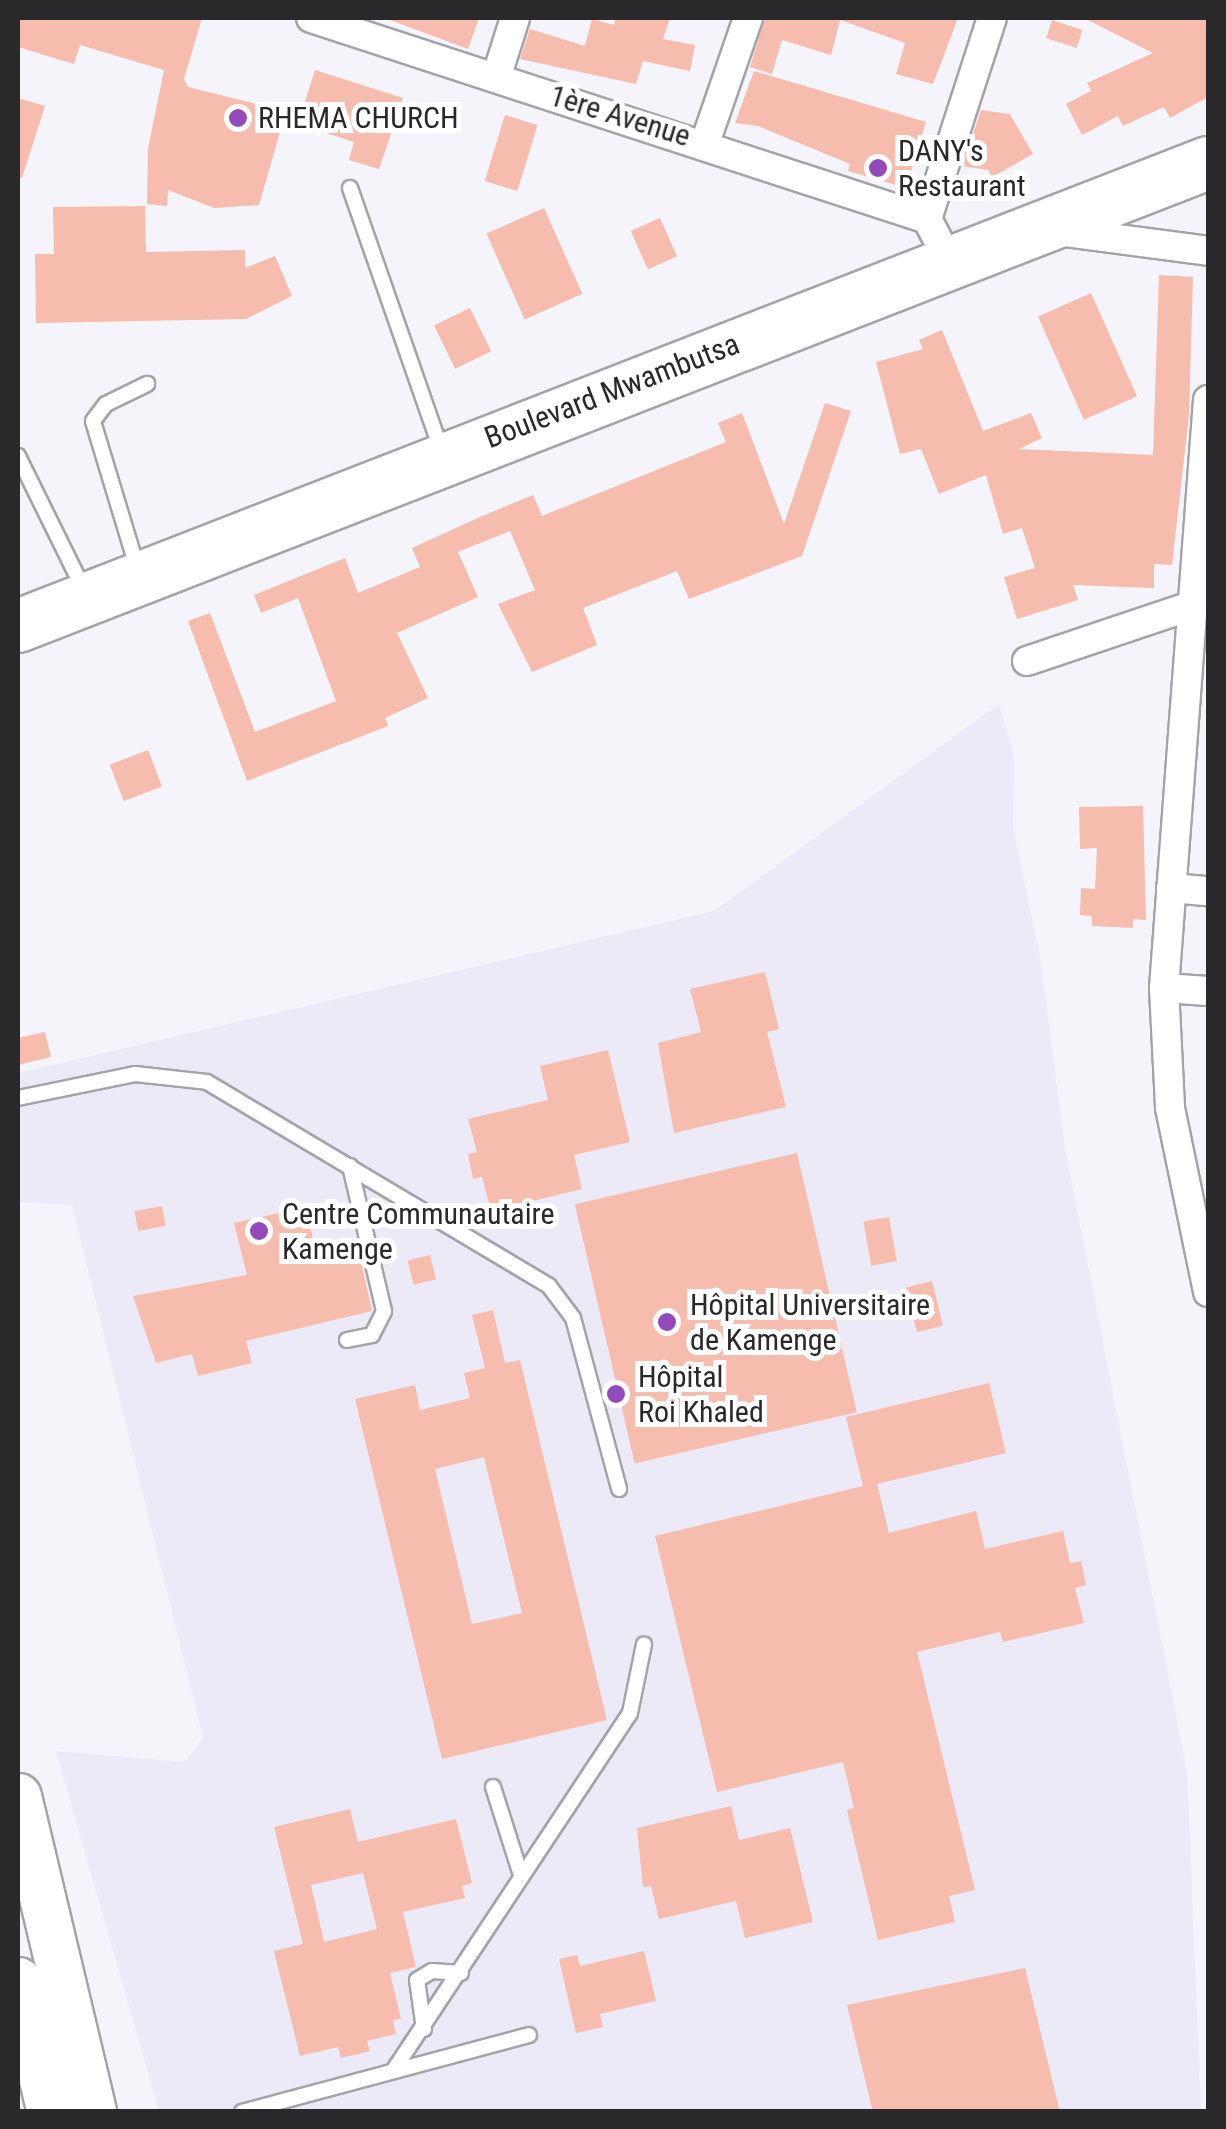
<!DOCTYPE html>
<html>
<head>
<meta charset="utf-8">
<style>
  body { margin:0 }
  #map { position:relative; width:1226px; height:2129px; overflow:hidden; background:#f5f4fa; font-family:"Roboto Condensed",sans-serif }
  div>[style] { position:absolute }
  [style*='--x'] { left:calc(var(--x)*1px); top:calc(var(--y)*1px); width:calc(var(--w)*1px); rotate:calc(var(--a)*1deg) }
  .built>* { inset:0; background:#edeaf8 }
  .building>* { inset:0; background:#f6bcad; transform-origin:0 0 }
  .roads { filter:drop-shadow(2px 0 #a4a3a8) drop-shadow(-2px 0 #a4a3a8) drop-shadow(0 2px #a4a3a8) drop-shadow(0 -2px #a4a3a8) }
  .lane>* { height:14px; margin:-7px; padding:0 7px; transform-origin:7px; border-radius:7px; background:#fff }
  .street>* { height:28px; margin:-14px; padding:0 14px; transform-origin:14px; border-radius:14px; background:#fff }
  .primary>* { height:45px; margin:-22.5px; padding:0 22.5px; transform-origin:22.5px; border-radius:22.5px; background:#fff }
  .highway>* { height:52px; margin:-26px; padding:0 26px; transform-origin:26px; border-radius:26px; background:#fff }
  .dots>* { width:28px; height:28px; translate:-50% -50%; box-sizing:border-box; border:5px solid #fff; border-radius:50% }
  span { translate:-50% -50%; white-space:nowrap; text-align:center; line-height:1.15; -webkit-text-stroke:10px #fff; paint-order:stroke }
  .street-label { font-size:30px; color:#29292b }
  .poi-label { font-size:30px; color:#29292b }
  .left { translate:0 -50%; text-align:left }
  .frame { position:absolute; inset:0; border:20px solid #29292b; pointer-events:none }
</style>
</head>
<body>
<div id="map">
  <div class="built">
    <div style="clip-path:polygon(999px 704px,1014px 757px,1013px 828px,1040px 956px,1065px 1148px,1187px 1772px,1201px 2111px,159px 2111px,56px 1751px,185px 1762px,203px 1738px,72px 1205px,18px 1202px,18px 1073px,714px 911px)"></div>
  </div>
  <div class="building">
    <div style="clip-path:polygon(18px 18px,202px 18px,184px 79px,188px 87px,286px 111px,259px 205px,214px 208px,168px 190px,167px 206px,147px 204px,148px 149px,164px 70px,80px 45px,74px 64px,18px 47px)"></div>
    <div style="clip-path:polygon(385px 18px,479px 18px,468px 49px)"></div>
    <div style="clip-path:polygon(616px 18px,670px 18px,663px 39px,695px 45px,690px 71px,643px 61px,636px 84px,520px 59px,530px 29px,585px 46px,592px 19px,614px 25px)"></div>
    <div style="clip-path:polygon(765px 18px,958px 18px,933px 84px,896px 74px,905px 43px,840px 20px,831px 55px,782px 40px,772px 74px,750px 67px)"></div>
    <div style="clip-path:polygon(1084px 18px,1208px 18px,1208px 97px,1170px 118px,1164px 107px,1123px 126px,1118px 116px,1082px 135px,1066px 104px,1091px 91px,1087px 83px,1153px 53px)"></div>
    <div style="left:1052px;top:20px;width:32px;height:19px;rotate:18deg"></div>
    <div style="clip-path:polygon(315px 70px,403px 98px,379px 169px,349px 160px,354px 142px,298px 124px)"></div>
    <div style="clip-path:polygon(754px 71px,926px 122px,906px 188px,848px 171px,850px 164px,758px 126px,735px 123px)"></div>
    <div style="clip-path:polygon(18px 98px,45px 106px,22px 178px,18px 178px)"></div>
    <div style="clip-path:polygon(981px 110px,1010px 114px,1033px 154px,992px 177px,988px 170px,962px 166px)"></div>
    <div style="left:505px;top:115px;width:34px;height:69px;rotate:17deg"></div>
    <div style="clip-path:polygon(145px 206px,146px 252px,245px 250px,245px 268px,275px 256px,292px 296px,246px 319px,36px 323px,35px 254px,54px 254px,53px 207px)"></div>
    <div style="left:544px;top:208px;width:94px;height:63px;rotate:66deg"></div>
    <div style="left:660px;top:218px;width:42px;height:32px;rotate:66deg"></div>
    <div style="clip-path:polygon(1159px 275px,1193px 277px,1189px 415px,1172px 565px,1154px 564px,1154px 588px,1073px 585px,1078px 600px,1017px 619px,1004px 577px,1035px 568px,1022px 528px,1003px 534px,986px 475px,939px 494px,921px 449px,900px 454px,876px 362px,923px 349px,919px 340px,942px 330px,983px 431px,1031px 413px,1042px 438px,1019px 449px,1153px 455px)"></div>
    <div style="left:1091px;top:293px;width:113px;height:58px;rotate:66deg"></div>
    <div style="left:470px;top:308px;width:48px;height:40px;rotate:64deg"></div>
    <div style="clip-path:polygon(825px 403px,851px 411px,802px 556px,689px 599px,677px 571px,583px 608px,597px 645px,532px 672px,498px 604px,535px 590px,510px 531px,458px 552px,478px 597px,397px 633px,428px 698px,385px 718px,388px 726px,247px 781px,188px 621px,210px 613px,255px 732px,336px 701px,298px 598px,261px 613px,254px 595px,345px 558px,358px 593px,420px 567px,412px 548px,482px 516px,533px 495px,542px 516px,726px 442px,718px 423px,742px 413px,784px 524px)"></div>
    <div style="left:148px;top:750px;width:39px;height:41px;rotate:69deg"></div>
    <div style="clip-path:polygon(1143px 806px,1146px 920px,1133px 919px,1133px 928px,1092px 926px,1092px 916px,1080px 915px,1081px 888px,1095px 889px,1097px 848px,1080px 849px,1079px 807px)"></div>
    <div style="clip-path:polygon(765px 972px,779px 1029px,767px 1032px,786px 1107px,674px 1133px,658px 1043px,701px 1032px,690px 989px)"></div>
    <div style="clip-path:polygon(45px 1032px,51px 1057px,18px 1065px,18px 1038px)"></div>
    <div style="clip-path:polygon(608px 1050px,630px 1142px,574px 1155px,582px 1189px,491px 1211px,482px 1177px,473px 1179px,468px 1154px,477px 1152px,468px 1119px,548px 1100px,540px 1066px)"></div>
    <div style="left:797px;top:1153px;width:266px;height:228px;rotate:77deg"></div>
    <div style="left:162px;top:1206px;width:20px;height:28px;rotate:79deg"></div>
    <div style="clip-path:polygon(305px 1207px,318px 1258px,358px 1248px,372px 1311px,246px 1341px,252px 1363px,198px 1376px,192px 1354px,156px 1363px,133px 1296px,247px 1275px,234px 1223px)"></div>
    <div style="left:889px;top:1217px;width:45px;height:26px;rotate:80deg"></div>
    <div style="left:430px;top:1255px;width:25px;height:23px;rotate:76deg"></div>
    <div style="left:932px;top:1281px;width:46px;height:27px;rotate:76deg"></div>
    <div style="clip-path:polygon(evenodd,493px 1310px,505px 1363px,520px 1360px,607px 1720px,442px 1759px,355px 1399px,415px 1385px,420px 1410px,470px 1398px,464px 1373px,485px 1368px,472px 1315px,493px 1310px,484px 1457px,522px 1613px,472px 1624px,435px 1469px,484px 1457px)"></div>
    <div style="clip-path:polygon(989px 1383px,1006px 1453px,877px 1484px,889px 1533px,976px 1511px,985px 1549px,1063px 1531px,1070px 1563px,1081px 1561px,1086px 1585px,1075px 1588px,1084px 1623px,1003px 1642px,1000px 1632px,917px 1652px,975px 1890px,949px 1896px,955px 1922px,878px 1940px,847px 1810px,854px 1808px,843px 1762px,717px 1792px,655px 1536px,863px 1486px,846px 1417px)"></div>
    <div style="clip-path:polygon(731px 1806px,739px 1840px,790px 1828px,813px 1922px,745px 1938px,736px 1901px,659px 1919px,651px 1886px,643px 1887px,637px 1828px)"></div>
    <div style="clip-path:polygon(evenodd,350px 1809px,358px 1842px,456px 1819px,472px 1883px,462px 1886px,465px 1898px,403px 1912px,416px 1967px,390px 1973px,401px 2019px,393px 2020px,396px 2034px,367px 2041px,370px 2051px,341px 2058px,338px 2047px,300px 2056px,274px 1951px,303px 1944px,274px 1827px,350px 1809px,363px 1873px,377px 1929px,324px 1942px,311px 1885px,363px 1873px)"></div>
    <div style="clip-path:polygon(644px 1951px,656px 2001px,600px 2014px,603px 2027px,576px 2033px,559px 1959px,577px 1955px,580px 1966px)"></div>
    <div style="clip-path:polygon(1025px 1968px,1060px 2112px,873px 2112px,847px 2005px)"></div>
  </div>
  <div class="roads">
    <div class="lane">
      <div style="--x:350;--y:188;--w:277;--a:70.8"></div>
      <div style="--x:18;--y:456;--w:147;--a:63.8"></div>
      <div style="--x:137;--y:567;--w:152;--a:-106.8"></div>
      <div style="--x:93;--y:421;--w:21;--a:-53"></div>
      <div style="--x:106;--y:404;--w:46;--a:-26"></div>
      <div style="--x:18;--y:1098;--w:119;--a:-11.6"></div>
      <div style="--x:135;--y:1074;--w:72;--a:6.3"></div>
      <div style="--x:207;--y:1082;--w:398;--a:30.8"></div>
      <div style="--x:549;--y:1286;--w:40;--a:53"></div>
      <div style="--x:573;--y:1318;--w:177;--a:74.9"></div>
      <div style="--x:347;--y:1340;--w:25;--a:-11"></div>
      <div style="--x:372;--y:1335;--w:27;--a:-63"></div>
      <div style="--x:384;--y:1311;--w:149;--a:-103.2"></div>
      <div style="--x:493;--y:1787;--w:89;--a:72.4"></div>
      <div style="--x:424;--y:2029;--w:49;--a:-98.1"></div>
      <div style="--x:417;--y:1980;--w:17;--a:-31"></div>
      <div style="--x:432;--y:1971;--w:29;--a:4"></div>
      <div style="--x:395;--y:2068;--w:426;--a:-56.5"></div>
      <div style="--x:630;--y:1713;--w:70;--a:-78.5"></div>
      <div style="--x:242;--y:2112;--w:297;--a:-15"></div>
    </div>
    <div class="street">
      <div style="--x:311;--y:18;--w:648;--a:18.07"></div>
      <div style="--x:496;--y:78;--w:63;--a:-72.4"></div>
      <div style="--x:705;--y:143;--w:132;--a:-71"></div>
      <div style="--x:1057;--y:231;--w:152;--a:7.5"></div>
      <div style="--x:949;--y:261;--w:47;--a:-117.6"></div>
      <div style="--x:927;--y:219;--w:211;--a:-72.1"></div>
      <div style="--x:1208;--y:400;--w:590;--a:94.28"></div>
      <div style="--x:1164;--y:988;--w:120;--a:87.1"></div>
      <div style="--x:1170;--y:1108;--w:188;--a:78.3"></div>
      <div style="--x:1027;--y:661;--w:175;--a:-18.6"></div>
      <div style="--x:1171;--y:888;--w:37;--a:5"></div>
      <div style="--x:1164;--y:988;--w:44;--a:3.9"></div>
    </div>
    <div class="primary">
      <div style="--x:18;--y:1796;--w:325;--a:76.6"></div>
      <div style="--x:18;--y:1980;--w:136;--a:76.4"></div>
    </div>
    <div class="highway">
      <div style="--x:18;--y:626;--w:1277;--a:-21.26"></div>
    </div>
  </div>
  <div class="dots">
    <div style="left:238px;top:118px;background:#934abc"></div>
    <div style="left:878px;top:168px;background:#934abc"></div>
    <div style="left:259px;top:1231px;background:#934abc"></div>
    <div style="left:667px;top:1322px;background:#934abc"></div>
    <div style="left:616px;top:1394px;background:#934abc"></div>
  </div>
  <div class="street-label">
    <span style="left:620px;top:116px;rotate:17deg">1ère Avenue</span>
    <span style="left:612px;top:391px;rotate:-21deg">Boulevard Mwambutsa</span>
  </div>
  <div class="poi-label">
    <span class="left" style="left:258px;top:118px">RHEMA CHURCH</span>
    <span class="left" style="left:898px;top:168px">DANY's<br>Restaurant</span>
    <span class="left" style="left:282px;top:1231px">Centre Communautaire<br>Kamenge</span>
    <span class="left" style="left:690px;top:1322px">Hôpital Universitaire<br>de Kamenge</span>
    <span class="left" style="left:638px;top:1394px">Hôpital<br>Roi Khaled</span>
  </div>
  <div class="frame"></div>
</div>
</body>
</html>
